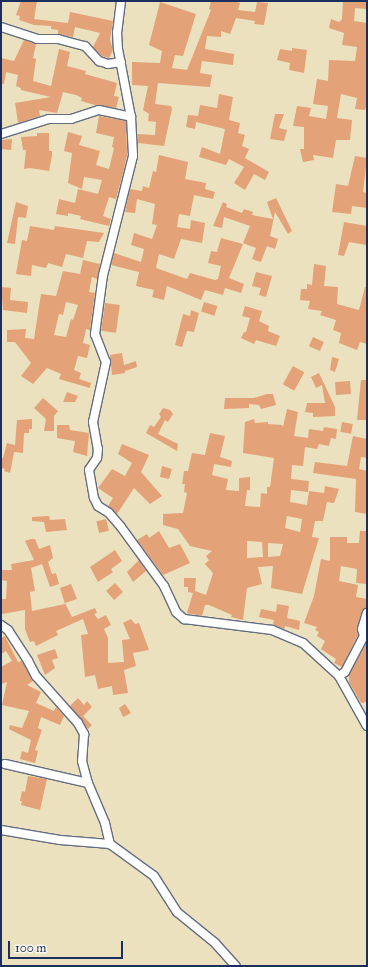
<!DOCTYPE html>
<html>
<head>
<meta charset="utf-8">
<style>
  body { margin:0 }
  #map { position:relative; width:368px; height:967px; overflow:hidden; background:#ece1bf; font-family:"IM FELL Great Primer",serif }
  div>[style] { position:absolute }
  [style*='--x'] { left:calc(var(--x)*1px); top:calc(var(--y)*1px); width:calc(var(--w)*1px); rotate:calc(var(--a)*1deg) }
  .building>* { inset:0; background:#e3a277; transform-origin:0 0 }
  .roads { filter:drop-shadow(1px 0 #646d80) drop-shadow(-1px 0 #646d80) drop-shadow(0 1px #646d80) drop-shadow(0 -1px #646d80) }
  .minor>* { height:8px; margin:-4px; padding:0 4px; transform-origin:4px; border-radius:4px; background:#fff }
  span { translate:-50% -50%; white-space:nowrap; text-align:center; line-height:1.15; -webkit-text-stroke:4px #fbf7ec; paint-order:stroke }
  .frame { position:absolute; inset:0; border:2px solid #1b2f5e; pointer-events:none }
  .scale { position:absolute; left:8px; top:941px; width:115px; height:18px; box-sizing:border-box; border:2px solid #1b2f5e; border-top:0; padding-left:5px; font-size:12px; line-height:14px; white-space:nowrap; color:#1b2f5e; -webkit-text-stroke:3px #fbf7ec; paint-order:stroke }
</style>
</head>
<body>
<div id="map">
  <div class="building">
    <div style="clip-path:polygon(21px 1px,37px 1px,34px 19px,68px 23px,70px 12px,113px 21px,110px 40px,113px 50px,109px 58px,102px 56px,93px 47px,100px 33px,75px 27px,73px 37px,58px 34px,58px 30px,51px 29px,51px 26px,34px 25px,19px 20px,20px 16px,16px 15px)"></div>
    <div style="clip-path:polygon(211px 1px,234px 1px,240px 3px,238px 10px,255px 12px,257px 2px,268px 3px,264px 25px,254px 24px,255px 21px,236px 18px,230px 34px,221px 31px,221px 37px,207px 36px,205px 49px,234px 54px,233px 65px,202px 61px,200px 73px,212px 75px,210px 87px,158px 83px,155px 104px,171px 106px,172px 109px,164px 146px,138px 143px,137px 134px,155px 135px,156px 122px,148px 121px,149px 114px,143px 110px,148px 86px,132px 85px,132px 62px,160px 63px,162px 51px,149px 45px,160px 2px,196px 14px,183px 56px,175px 55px,172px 68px,187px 70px,211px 10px,209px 9px)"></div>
    <div style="clip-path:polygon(343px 1px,367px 1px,367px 9px,355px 8px,354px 21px,367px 23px,366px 107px,365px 110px,355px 109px,357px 98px,341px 94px,337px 118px,352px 120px,350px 140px,336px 140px,333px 158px,313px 155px,314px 160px,303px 162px,300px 149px,304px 149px,304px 127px,293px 126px,297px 106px,311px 108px,309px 116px,326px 119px,328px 106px,313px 104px,317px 79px,328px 81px,329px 60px,355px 61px,357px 47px,342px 45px,344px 33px,329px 28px,331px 19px,339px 22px,342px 19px)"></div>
    <div style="clip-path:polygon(24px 40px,36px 44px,33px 58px,36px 59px,33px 81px,51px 86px,59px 49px,70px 52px,67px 66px,86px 71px,85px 74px,117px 83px,114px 96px,119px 97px,116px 108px,95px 105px,81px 101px,82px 98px,76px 95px,63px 92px,57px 113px,39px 110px,40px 116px,18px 123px,15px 103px,51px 97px,21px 90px,21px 88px,16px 86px,18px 75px,6px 72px,4px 84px,1px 84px,1px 58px,14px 61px)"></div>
    <div style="clip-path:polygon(292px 48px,307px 50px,304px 73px,289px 70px,290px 63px,277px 60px,280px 49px,292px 51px)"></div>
    <div style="clip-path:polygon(219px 94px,233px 97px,229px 120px,240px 123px,238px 133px,245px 135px,242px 146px,249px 149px,245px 158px,269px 172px,265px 180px,254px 174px,245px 190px,234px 183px,244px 167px,229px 159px,226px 165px,199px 157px,202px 147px,220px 154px,225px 129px,196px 122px,195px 129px,186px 127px,188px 115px,198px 116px,200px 105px,217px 108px)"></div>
    <div style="clip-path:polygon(275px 114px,284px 114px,279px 128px,287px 130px,284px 141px,270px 139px)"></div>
    <div style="clip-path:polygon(99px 116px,126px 121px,127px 155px,124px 169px,116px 199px,109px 197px,103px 216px,111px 219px,109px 226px,80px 219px,81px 216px,68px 213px,68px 216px,56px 214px,59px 199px,75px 203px,78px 189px,98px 194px,102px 180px,84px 177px,82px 189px,68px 183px,72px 153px,64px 151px,68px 132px,82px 136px,79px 145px,100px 151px,96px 165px,109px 169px,114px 148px,112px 147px,114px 137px,96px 133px)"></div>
    <div style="clip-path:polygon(37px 133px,49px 133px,49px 151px,52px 151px,52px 156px,49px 171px,30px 168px,24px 169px,26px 150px,23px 150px,21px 137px,37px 136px)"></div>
    <div style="clip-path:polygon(12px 139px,11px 150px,1px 149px,1px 140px)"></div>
    <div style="clip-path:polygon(159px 155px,188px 162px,185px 179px,206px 183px,205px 189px,215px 192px,213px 199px,194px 195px,190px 216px,179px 214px,177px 227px,190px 229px,191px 220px,205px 223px,202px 243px,181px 239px,174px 259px,159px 254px,156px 268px,187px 279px,190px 273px,215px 280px,218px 279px,221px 266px,208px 263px,211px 251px,217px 252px,221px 238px,243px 244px,229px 278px,244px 284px,241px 293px,225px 288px,223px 295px,205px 290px,201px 300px,167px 286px,164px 300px,152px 297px,154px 290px,136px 286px,139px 272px,111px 265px,114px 253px,141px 262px,144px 249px,131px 245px,134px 233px,152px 239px,157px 225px,152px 224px,155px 204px,137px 199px,135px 213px,125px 212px,130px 189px,142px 191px,143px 186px,149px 188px,153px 171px,156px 172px)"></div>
    <div style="clip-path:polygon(355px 156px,367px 158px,363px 192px,367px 193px,367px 208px,352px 206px,351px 214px,332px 212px,336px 184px,348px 186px)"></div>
    <div style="clip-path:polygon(276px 198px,292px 231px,288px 234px,275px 212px,270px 236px,278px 239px,275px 249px,267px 246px,261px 262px,252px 259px,256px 248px,243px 243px,250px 226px,224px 217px,222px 228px,213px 226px,223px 202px,227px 204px,226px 207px,242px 213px,244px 209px,253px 212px,252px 215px,273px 219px,267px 202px)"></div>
    <div style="clip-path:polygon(16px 202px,28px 206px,26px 218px,18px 217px,15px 244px,7px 243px)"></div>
    <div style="clip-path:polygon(344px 222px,367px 226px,366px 245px,349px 242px,344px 256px,338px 255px)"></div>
    <div style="clip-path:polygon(30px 226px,54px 230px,55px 226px,104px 233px,99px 242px,87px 241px,83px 258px,66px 254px,62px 267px,48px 263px,46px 268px,32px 265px,31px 276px,16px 274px,22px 240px,27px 241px)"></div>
    <div style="clip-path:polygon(evenodd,83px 260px,100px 264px,97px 279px,92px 277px,89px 292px,95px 293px,90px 330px,86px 329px,83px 343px,90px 345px,87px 358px,78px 356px,74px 370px,81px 373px,79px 379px,91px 383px,90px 388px,59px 379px,61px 374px,47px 368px,33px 384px,21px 376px,31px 363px,15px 342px,7px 342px,7px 330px,26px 329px,25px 338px,34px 339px,41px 294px,56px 296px,63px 271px,80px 274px,83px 260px,66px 302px,78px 305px,73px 320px,71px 319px,66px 337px,54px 335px,59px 314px,63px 315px,66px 302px)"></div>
    <div style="clip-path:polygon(314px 264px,326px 266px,324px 286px,338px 287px,337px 304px,359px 310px,365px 287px,367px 287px,367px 344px,360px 342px,357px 350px,339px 343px,341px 333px,333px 330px,336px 320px,320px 315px,322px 311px,308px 309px,310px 301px,300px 300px,301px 289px,307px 289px,307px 284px,312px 285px)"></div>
    <div style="clip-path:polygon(256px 272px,272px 276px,266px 297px,259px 295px,261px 288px,252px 286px)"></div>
    <div style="clip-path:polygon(1px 287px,11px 288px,10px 300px,28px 302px,27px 313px,3px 310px)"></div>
    <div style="left:204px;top:302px;width:14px;height:10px;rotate:17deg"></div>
    <div style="left:105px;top:303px;width:15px;height:28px;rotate:8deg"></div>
    <div style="clip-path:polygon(245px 306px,262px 311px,259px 321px,269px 326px,268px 331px,280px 336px,276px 346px,256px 340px,254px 344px,241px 338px,244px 332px,246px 332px,250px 318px,242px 316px)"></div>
    <div style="clip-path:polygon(191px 310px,199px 313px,194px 332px,187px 331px,182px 347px,175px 345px,183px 314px,190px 316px)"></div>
    <div style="left:313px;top:337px;width:12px;height:10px;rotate:24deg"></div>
    <div style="clip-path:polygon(122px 353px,124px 365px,136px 361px,137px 367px,125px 371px,125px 373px,112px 375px,110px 355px)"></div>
    <div style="clip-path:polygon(332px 357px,339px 359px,335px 372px,330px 370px)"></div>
    <div style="left:293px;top:366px;width:13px;height:21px;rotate:29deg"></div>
    <div style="clip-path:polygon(319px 373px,335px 407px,335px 416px,313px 417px,313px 413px,305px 412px,307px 403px,325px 403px,322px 385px,316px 388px,311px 377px)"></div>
    <div style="clip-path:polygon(361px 380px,367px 380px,367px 420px,357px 420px)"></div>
    <div style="left:350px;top:381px;width:13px;height:15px;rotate:86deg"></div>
    <div style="clip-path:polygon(67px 392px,78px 396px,75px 402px,63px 402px)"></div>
    <div style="clip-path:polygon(267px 394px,273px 394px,276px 405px,261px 409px,259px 405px,249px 404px,249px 408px,224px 409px,225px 398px,254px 398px)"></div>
    <div style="clip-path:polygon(43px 398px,58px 411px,54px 416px,54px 431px,44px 431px,46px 419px,34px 408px)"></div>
    <div style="clip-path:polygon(163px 408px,170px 410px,173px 414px,168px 422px,165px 420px,158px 434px,178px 444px,177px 451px,146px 433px,150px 425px,154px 427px,161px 417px,159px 414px)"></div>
    <div style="clip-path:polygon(evenodd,287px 409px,298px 412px,294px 436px,308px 438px,309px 429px,323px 431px,324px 427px,337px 429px,336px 439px,331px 438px,329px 446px,319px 444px,317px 449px,305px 447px,303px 466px,292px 465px,291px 479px,309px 481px,308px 492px,291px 490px,290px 502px,307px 505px,309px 491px,324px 493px,325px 486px,339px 489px,334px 503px,327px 502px,323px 521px,315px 521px,312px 537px,319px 538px,302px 594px,271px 588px,273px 566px,258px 567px,262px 584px,247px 588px,243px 620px,231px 617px,232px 615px,209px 605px,205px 605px,202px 616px,187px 613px,193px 593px,188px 592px,188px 587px,184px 587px,184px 578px,196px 578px,195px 591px,206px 595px,213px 573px,205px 564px,209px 560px,206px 556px,212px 551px,190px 546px,178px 529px,163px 525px,163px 514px,183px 513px,187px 493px,184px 492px,185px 484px,182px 484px,184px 471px,188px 471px,192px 453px,205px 455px,210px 433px,225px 436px,220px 457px,232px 461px,231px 467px,214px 464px,212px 475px,228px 479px,226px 490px,239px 491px,239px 478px,250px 477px,250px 490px,247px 490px,245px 506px,260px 507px,261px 493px,267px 494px,267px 487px,270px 487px,274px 458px,243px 453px,245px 422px,254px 419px,255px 423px,268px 422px,268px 424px,282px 425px,283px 427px,287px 409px,287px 516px,302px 519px,300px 532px,285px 528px,287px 516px,287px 409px,247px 541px,262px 542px,263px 557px,247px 558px,247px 541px,287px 409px,268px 543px,283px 544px,280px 556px,268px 557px,268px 543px)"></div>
    <div style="clip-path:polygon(32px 419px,32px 429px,29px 429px,29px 433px,24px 433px,23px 453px,14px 452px,10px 473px,4px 471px,5px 469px,1px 468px,1px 458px,3px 458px,7px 443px,15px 445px,17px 420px)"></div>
    <div style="left:342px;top:422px;width:11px;height:10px;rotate:10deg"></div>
    <div style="clip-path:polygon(57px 425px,69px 425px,70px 430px,89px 433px,87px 456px,73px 452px,75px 441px,57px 438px)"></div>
    <div style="clip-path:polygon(353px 436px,367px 439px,367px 458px,361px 457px,359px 469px,367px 471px,367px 514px,355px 512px,356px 479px,313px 473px,315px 462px,347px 466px)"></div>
    <div style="clip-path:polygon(122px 444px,149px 455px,141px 472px,162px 496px,150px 504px,134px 488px,117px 514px,108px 506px,113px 498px,98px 488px,112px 469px,125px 476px,132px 463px,118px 454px)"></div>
    <div style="clip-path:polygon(162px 466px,172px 469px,169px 479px,160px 477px)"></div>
    <div style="clip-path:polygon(49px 516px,50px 520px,65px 519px,67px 530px,46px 532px,44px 522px,32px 521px,32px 517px)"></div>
    <div style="left:106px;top:519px;width:12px;height:10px;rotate:76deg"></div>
    <div style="clip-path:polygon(159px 531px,169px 548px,180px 544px,190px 563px,163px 575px,137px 540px,147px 534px,149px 538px)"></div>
    <div style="clip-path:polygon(360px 531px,367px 531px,367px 584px,356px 583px,357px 569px,341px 566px,339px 581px,358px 585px,356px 597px,367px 599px,367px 608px,362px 611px,357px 628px,358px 635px,342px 667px,334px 663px,336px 659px,321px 649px,325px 641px,317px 636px,319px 632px,315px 630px,317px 627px,304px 623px,314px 596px,321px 559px,330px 561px,330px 537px,347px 537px,347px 543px,359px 543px)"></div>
    <div style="clip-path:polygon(31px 539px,35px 539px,39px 549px,50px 545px,53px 558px,48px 562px,52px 574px,56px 573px,59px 584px,50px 587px,42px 564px,31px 568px,35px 591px,30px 592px,32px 611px,65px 604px,60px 588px,71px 584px,77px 599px,65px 603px,72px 617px,95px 608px,97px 613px,94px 614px,98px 619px,106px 615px,111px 625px,104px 629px,108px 638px,108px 663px,124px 662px,122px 640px,130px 639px,123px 623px,131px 619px,135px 624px,139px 623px,149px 650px,133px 653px,136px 666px,124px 670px,128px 693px,113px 695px,112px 686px,98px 689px,95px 675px,85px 677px,81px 635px,88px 634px,83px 619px,56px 631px,58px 635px,36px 646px,34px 641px,30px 642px,25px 629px,25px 610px,2px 614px,1px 599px,6px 599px,7px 581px,1px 580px,1px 570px,12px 570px,11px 564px,34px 560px,25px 541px)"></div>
    <div style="clip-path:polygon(115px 550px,122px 561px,111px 569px,113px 572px,98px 582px,90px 567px)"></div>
    <div style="clip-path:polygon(139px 560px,146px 571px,133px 582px,127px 572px)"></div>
    <div style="left:115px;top:583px;width:12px;height:12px;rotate:48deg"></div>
    <div style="clip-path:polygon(277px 604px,289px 606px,287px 618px,300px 621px,299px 630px,285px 626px,284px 629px,273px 625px,274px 620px,259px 617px,261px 609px,276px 612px)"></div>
    <div style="clip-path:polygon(5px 636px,18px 662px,22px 661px,33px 681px,27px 685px,41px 692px,36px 703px,54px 711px,56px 707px,64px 716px,60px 725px,41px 717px,38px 728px,42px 730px,35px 750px,38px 751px,35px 763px,20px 759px,22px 751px,28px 753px,31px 740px,9px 729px,10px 725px,22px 728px,29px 711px,2px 705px,7px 682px,1px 684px,1px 667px,12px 661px,6px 651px,1px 654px,1px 638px)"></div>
    <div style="clip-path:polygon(367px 642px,367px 702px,361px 703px,349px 682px,349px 675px)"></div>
    <div style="clip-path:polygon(55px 649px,58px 658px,52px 660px,55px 668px,45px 675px,37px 655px)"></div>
    <div style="clip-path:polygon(78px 698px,84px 705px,87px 701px,92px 707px,83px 716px,92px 725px,88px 729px,70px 706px)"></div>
    <div style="clip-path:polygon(125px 704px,131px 713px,123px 717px,119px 708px)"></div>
    <div style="clip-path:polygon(28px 776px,47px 779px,40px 810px,21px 805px,22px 801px,20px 801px,22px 791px,25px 792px)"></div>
  </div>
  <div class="roads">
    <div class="minor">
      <div style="--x:121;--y:1;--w:31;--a:97"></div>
      <div style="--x:117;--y:32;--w:17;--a:87"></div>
      <div style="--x:118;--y:49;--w:69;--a:79.2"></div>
      <div style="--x:131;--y:117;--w:39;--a:87"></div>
      <div style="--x:133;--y:156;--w:123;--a:104.1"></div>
      <div style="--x:103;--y:275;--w:60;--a:97.7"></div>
      <div style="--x:95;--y:334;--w:30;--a:69"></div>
      <div style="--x:106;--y:362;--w:61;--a:102.2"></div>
      <div style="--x:93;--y:422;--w:27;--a:80"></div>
      <div style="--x:98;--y:449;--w:9;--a:96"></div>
      <div style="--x:97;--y:458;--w:14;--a:124"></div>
      <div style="--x:89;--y:470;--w:28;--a:80"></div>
      <div style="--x:94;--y:498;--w:9;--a:63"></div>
      <div style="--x:98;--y:506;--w:13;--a:32"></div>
      <div style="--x:109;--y:513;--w:18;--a:49"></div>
      <div style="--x:121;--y:527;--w:73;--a:53.9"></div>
      <div style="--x:164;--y:586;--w:29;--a:65"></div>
      <div style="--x:176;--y:612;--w:11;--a:41"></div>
      <div style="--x:184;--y:619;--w:89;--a:7.1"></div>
      <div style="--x:272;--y:630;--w:34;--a:23"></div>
      <div style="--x:303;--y:643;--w:49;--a:42.5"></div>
      <div style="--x:339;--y:676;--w:57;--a:60.8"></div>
      <div style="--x:1;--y:27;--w:38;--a:18"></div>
      <div style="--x:37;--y:39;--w:21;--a:0"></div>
      <div style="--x:58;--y:39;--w:28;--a:15"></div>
      <div style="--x:85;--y:46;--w:21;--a:47"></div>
      <div style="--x:99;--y:61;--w:9;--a:18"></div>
      <div style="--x:108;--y:64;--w:13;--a:-9"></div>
      <div style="--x:1;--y:134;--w:50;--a:-17.4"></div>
      <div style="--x:49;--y:119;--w:22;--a:0"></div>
      <div style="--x:71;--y:119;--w:29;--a:-18"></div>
      <div style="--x:99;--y:110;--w:33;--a:12"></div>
      <div style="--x:1;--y:625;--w:9;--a:36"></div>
      <div style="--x:8;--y:630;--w:37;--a:57"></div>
      <div style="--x:28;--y:661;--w:17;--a:62"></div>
      <div style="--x:36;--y:676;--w:63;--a:48.2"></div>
      <div style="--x:78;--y:723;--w:13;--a:61"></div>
      <div style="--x:84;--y:734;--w:27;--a:94"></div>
      <div style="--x:82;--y:761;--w:23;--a:75"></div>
      <div style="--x:88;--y:783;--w:43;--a:67"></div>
      <div style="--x:105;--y:823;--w:22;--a:77"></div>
      <div style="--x:339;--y:676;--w:7;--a:-34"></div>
      <div style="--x:345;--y:672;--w:41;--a:-62.2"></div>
      <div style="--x:364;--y:636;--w:7;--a:-106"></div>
      <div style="--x:362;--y:629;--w:17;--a:-73"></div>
      <div style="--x:5;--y:764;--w:85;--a:12.9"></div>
      <div style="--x:1;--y:830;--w:60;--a:9.6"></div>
      <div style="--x:60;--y:840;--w:50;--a:4.6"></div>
      <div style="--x:110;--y:844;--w:54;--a:36"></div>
      <div style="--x:154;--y:876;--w:43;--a:57.4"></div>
      <div style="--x:177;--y:912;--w:49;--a:39.2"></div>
      <div style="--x:215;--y:943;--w:31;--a:48"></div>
    </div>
  </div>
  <div class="frame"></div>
  <div class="scale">100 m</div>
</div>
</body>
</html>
